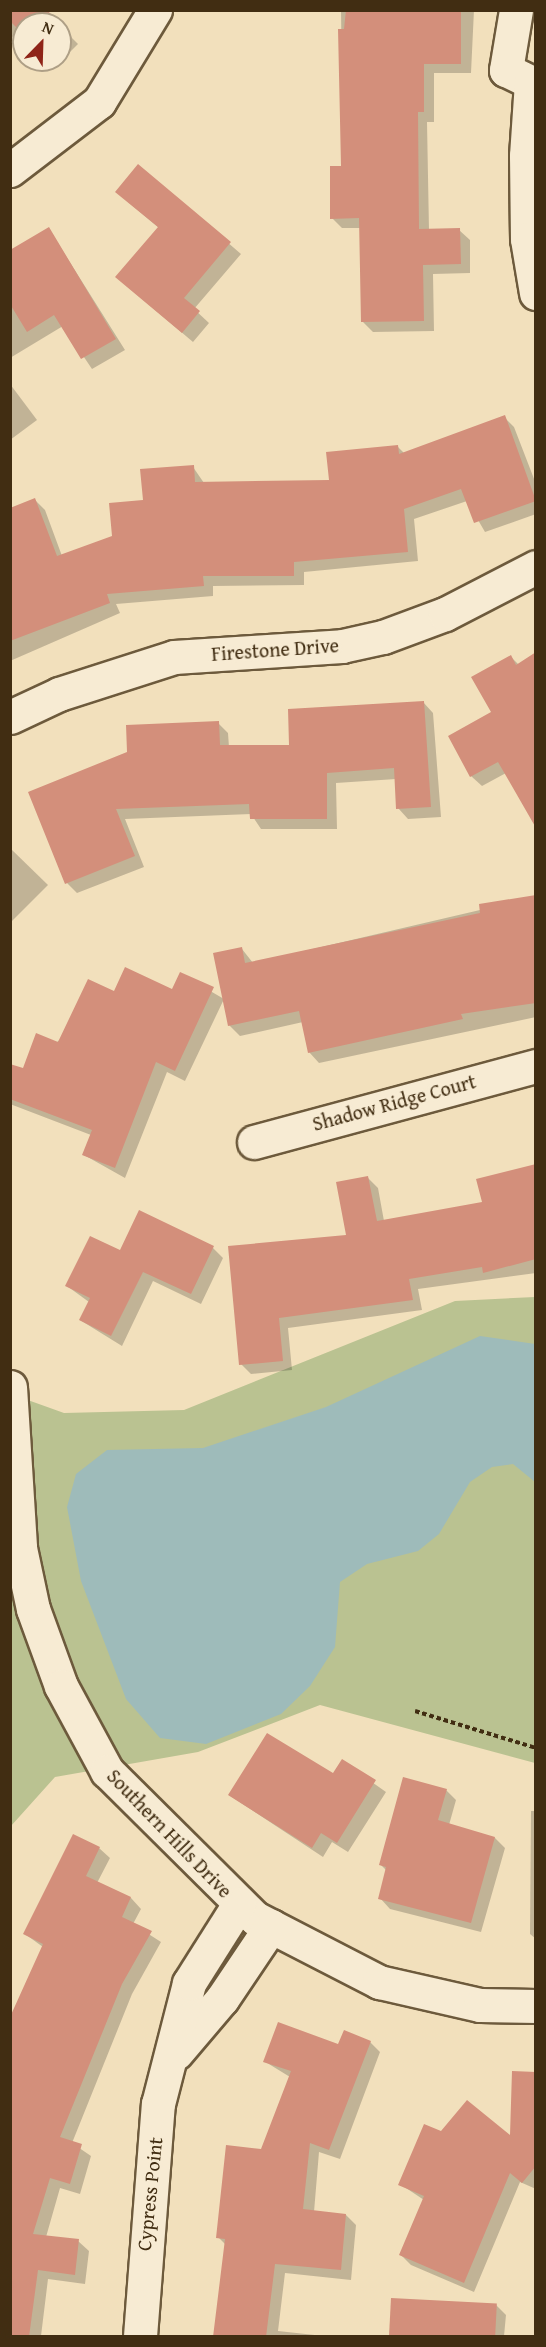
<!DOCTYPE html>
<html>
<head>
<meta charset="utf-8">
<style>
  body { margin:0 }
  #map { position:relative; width:546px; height:2347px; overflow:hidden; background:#f2e0bc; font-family:"Gentium Book Plus",serif }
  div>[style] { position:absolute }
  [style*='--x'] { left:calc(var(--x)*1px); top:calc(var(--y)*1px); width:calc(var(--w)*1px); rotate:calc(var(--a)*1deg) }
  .green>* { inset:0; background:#bac291 }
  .water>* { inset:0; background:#9ebbba }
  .shadow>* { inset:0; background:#0003 }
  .building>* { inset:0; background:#d38f7b; transform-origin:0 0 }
  .path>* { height:4px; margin-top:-2px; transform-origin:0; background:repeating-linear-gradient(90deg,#412d12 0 4.5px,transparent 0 7.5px) }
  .roads { filter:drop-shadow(2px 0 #6d5a3c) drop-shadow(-2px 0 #6d5a3c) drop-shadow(0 2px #6d5a3c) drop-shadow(0 -2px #6d5a3c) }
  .minor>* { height:33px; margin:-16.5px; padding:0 16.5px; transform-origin:16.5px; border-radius:16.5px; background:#f7ebd3 }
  span { translate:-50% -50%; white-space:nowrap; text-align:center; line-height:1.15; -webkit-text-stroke:6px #f7ebd3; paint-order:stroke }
  .street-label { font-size:20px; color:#412d12 }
  .frame { position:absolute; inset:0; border:12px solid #412d12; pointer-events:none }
  .north { position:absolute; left:12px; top:12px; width:60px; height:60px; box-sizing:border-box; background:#f7ebd3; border:2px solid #ae9f86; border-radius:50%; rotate:23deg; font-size:16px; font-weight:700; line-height:24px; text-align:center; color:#412d12 }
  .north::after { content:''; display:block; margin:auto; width:21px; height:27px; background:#8f2418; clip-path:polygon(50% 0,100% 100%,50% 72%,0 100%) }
</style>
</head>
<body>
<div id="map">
  <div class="green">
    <div style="clip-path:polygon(535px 1297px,535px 1763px,320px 1705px,198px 1752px,55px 1777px,11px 1826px,11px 1394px,64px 1413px,184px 1410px,455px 1301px)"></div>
  </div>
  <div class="water">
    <div style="clip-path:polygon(480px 1336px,535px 1344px,535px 1482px,513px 1464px,492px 1467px,470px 1482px,439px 1534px,418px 1551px,367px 1564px,340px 1582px,335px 1647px,310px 1686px,281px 1714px,206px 1744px,160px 1738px,126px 1699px,81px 1581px,67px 1507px,76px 1474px,107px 1450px,203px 1448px,326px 1407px)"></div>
  </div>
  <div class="shadow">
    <div style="clip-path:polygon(10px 10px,59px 24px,24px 24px,24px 33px,21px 29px,10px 39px)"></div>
    <div style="clip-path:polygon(341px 10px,474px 10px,471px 73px,434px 73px,434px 122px,427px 122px,429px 230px,459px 230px,470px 240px,470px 273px,433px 274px,434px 331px,373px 332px,363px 322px,361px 228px,342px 228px,332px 218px,343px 168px)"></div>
    <div style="clip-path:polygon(60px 26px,78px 44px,56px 66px,50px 60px,60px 60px)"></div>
    <div style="clip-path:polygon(139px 166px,241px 254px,194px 309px,209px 323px,193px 342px,128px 287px,159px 228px,128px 202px)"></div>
    <div style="clip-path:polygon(49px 229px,125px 350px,92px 369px,63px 326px,10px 358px,10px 251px)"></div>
    <div style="clip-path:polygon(10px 384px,37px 420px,10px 440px)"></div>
    <div style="clip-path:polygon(504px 417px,514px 427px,536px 484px,536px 514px,485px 532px,467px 501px,414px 519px,418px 561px,304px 572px,304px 585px,213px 586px,213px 596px,116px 604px,120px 613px,10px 661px,10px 509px,35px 500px,45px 510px,62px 556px,114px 537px,144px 501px,193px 467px,204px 483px,331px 482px,398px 447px,404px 453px)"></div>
    <div style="clip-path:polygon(511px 657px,519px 665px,506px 773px,482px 786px,471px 776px)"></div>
    <div style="clip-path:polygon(423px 702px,433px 713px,441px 817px,408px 819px,398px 808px,396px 779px,336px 783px,337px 829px,261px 829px,251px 814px,125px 819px,144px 867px,77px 893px,67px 883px,30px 793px,218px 723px,228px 733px,229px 747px,290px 747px)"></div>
    <div style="clip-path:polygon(10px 848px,48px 885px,10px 923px)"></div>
    <div style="clip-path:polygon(536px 897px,536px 1017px,319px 1063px,309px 1052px,303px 1022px,240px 1036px,229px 1025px,242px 949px,253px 963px)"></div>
    <div style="clip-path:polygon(181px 974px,224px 999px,185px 1081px,167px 1072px,125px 1178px,84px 1155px,91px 1135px,10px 1104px,10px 1065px,24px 1070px,115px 993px,173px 991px)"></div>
    <div style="clip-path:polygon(536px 1166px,536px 1273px,418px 1289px,422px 1310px,288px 1328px,292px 1370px,251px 1374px,241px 1364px,230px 1247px,348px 1236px,368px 1178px,378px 1188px,384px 1221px,484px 1203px)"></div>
    <div style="clip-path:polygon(213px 1248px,223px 1258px,201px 1304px,153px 1281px,122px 1346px,80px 1320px,89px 1302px,67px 1286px)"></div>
    <div style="clip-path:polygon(342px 1761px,386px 1792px,348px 1852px,332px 1842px,323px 1857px,229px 1795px,334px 1776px)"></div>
    <div style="clip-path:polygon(446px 1790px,456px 1800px,449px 1825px,495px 1838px,505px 1848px,481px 1932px,390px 1909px,380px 1898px,387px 1871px,381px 1865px)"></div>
    <div style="clip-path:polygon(531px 1811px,536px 1811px,536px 1939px,530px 1934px)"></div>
    <div style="clip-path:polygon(99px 1848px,110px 1858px,97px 1883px,131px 1898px,141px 1909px,133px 1924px,161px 1942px,132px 1994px,72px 2143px,91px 2156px,80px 2194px,60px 2188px,46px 2237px,78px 2241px,89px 2251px,85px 2284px,48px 2279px,41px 2336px,10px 2336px,43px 1947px,25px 1934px)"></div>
    <div style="clip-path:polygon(370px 2042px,380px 2052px,340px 2159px,319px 2152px,314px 2212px,346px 2215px,356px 2225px,351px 2280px,285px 2273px,278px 2331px,324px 2336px,215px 2336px,226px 2245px,218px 2237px,262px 2151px,290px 2077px,264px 2061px)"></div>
    <div style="clip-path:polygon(536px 2073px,536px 2189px,520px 2182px,474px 2292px,411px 2265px,401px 2255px,424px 2200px,400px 2184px,441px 2133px,512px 2138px)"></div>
    <div style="clip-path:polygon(496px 2305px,506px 2315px,504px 2336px,391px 2336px)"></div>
  </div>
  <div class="building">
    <div style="clip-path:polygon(10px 10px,47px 10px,69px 33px,60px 42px,60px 24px,24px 24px,24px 35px,10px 21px)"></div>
    <div style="clip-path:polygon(346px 10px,461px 10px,461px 64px,424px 64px,424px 112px,418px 112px,419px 229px,460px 228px,461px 264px,423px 265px,424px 321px,361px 322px,359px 218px,330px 219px,330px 166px,341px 166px,338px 29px,344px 29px)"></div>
    <div style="clip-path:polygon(138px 164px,231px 242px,184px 298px,200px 311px,182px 333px,115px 277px,158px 227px,115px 192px)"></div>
    <div style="clip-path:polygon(49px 227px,116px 339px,81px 359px,54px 315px,27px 332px,10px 304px,10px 250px)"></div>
    <div style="clip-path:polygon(505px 415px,536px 501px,474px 523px,461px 489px,404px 509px,408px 552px,294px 562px,294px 576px,203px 576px,204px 586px,107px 594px,110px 603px,10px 641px,10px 508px,35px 498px,57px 556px,112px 536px,109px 503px,143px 500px,140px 469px,194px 465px,195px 482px,329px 480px,326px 452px,398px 445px,399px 454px)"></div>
    <div style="clip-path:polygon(536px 652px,536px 828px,498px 762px,470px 777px,448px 736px,491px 712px,471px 677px,511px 655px,516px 665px)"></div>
    <div style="clip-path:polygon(424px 701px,431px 807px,396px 809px,394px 768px,327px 773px,327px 819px,250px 819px,249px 804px,116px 809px,135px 856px,65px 884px,28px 792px,127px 752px,126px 725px,219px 721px,220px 745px,289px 745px,288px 709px)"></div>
    <div style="clip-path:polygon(536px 895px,536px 1003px,461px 1014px,463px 1019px,308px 1053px,299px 1011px,228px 1026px,213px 953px,242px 947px,245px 963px,480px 913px,479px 904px)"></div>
    <div style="clip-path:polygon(125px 967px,172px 989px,180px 972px,214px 987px,175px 1071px,156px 1062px,115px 1168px,82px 1155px,92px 1130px,10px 1099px,10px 1064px,23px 1068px,36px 1033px,58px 1042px,88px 979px,114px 991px)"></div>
    <div style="clip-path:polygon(536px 1164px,536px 1259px,483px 1273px,482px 1267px,409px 1279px,413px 1300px,279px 1318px,283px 1361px,239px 1365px,228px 1246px,346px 1235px,336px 1182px,368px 1176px,377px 1221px,482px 1202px,476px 1179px)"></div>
    <div style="clip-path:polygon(139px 1210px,214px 1246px,191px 1294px,143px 1272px,111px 1336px,79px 1320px,90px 1298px,65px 1286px,90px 1236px,120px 1250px)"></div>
    <div style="clip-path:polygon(267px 1733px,333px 1773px,342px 1759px,376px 1780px,337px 1843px,321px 1833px,312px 1848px,228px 1795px)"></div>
    <div style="clip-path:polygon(403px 1777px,447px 1789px,438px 1820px,495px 1837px,471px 1923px,378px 1899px,386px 1867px,379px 1865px)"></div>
    <div style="clip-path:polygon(73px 1834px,100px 1847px,86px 1876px,131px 1897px,122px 1917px,152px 1931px,122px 1984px,60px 2137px,82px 2144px,70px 2184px,50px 2178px,33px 2234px,79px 2239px,75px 2275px,38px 2270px,29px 2337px,10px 2337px,10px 2017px,43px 1944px,23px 1934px)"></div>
    <div style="clip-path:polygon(278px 2022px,338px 2044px,344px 2030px,371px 2041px,329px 2150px,310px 2143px,303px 2209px,346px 2214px,341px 2270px,275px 2264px,266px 2337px,213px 2337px,225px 2239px,216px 2238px,226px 2145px,261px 2149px,291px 2071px,263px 2062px)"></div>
    <div style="clip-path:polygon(512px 2071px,536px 2072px,536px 2166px,522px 2183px,510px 2173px,464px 2283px,399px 2255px,424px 2196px,398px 2185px,424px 2124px,441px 2131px,467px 2100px,510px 2135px)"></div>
    <div style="left:391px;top:2298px;width:106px;height:39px;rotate:3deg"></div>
  </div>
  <div class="path">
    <div style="--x:415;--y:1711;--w:127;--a:17"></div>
  </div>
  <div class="roads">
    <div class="minor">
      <div style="--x:516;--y:10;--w:61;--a:99.5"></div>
      <div style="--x:506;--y:70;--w:28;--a:26"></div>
      <div style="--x:531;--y:82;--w:74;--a:93.9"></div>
      <div style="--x:526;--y:156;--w:83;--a:89.3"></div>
      <div style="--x:527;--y:239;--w:55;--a:80.5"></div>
      <div style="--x:10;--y:170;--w:112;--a:-37.4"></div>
      <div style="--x:99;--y:102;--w:108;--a:-58.7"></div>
      <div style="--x:10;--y:717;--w:54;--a:-25.1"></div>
      <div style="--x:59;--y:694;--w:121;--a:-17.8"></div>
      <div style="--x:174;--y:657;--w:168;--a:-3.7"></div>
      <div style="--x:342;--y:646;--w:42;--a:-12.4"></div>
      <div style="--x:383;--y:637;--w:66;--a:-20.4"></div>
      <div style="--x:445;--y:614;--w:102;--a:-27.3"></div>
      <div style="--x:254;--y:1142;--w:292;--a:-15.1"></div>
      <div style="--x:10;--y:1387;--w:161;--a:86.4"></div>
      <div style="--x:20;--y:1548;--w:62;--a:78"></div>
      <div style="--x:33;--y:1609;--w:82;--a:70"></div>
      <div style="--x:61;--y:1686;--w:97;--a:61.6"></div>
      <div style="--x:107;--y:1771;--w:209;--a:44.8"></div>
      <div style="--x:255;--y:1918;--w:140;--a:27.3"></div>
      <div style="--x:379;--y:1982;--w:104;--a:12.8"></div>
      <div style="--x:480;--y:2005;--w:56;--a:1"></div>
      <div style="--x:176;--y:2053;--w:71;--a:-49.6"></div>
      <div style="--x:222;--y:1999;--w:88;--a:-56.1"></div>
      <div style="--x:140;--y:2336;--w:233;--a:-85.6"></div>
      <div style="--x:158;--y:2104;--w:125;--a:-75.6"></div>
      <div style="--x:189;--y:1983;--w:93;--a:-57.7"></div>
    </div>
  </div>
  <div class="street-label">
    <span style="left:275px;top:649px;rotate:-4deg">Firestone Drive</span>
    <span style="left:394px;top:1102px;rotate:-15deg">Shadow Ridge Court</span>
    <span style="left:170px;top:1833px;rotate:46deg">Southern Hills Drive</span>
    <span style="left:149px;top:2194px;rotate:-84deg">Cypress Point</span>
  </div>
  <div class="frame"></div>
  <div class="north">N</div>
</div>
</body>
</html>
